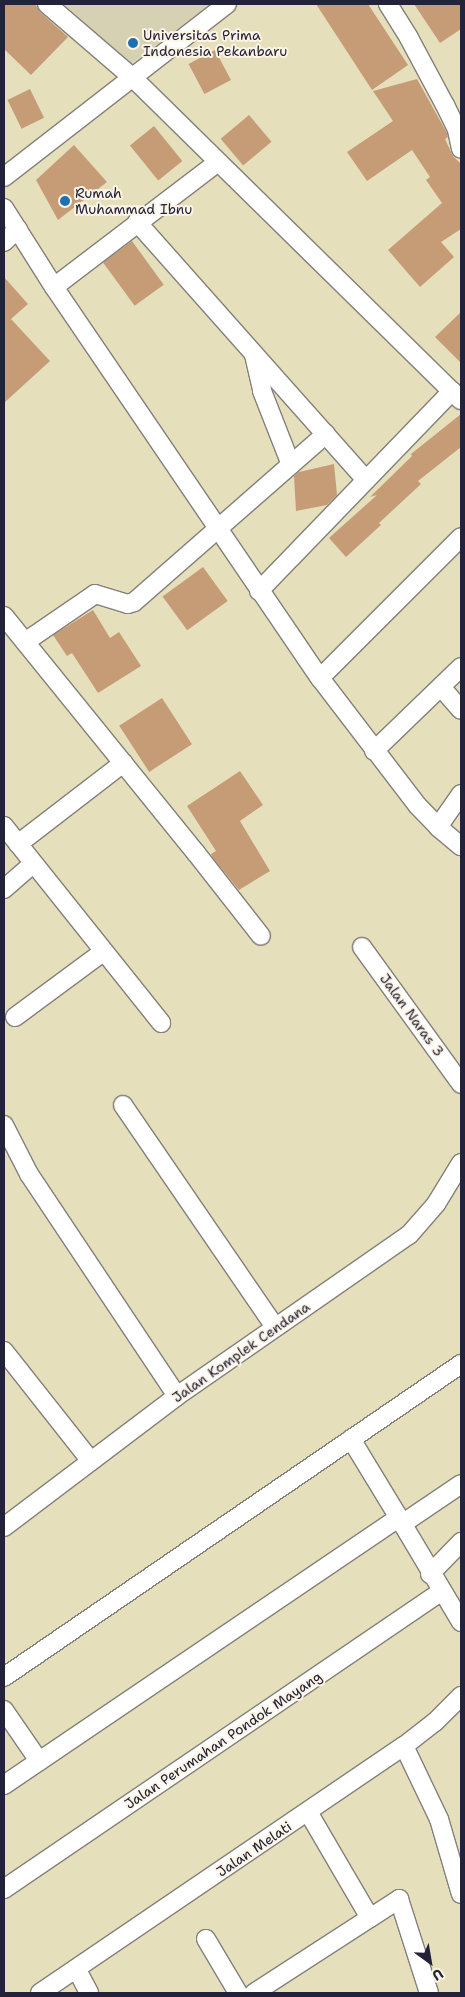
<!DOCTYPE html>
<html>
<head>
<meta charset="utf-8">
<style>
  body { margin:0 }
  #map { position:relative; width:465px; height:1997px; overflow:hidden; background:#e6dfbb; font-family:"Shantell Sans",sans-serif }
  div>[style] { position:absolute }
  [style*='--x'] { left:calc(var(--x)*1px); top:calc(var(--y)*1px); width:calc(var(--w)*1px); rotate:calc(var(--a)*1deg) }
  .built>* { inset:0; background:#d6d1b3 }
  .building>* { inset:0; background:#c69c77; transform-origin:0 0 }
  .roads { filter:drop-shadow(1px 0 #84807b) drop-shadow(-1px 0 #84807b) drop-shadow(0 1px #84807b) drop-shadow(0 -1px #84807b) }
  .minor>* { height:18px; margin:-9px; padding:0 9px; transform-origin:9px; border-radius:9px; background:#fff }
  .dots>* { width:14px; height:14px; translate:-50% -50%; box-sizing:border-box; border:2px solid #fcf5e5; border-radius:50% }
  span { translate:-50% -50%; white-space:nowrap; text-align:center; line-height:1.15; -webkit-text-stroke:4px #fcf5e5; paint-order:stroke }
  .poi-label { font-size:14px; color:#22223b }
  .left { translate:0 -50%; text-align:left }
  .street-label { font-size:14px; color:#22223b }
  .frame { position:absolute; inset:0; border:5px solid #22223b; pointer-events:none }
  .north { position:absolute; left:405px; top:1937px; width:50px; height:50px; -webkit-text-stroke:4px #fcf5e5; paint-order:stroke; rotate:148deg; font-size:14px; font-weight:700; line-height:20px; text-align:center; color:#22223b }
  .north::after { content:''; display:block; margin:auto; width:18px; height:22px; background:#22223b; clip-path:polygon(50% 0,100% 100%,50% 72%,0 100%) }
</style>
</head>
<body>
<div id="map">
  <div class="built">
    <div style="clip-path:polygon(64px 4px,210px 4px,131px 64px)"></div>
  </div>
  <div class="building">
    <div style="clip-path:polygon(4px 4px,35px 4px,40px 12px,68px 37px,31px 75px,4px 49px)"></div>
    <div style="clip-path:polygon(316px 4px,368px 4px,408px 65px,372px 90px)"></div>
    <div style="clip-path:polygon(414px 4px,461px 4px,461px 29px,440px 43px)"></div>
    <div style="left:215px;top:50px;width:34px;height:30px;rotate:62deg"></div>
    <div style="clip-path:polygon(417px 79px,447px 133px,448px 137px,445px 139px,453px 156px,461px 164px,461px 229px,441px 242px,454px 257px,420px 287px,388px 250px,442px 203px,426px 180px,430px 177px,412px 150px,367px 181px,347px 152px,393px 121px,373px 91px)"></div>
    <div style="left:30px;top:89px;width:32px;height:25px;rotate:64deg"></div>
    <div style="left:249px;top:115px;width:35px;height:37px;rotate:50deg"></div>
    <div style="left:154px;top:126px;width:45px;height:31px;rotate:51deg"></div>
    <div style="clip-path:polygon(74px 145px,107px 182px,58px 220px,36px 180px)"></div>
    <div style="left:132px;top:241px;width:54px;height:36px;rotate:54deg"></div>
    <div style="clip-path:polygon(4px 277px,28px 304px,11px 319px,50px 361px,4px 403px)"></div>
    <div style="clip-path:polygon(461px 312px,461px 363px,435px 337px)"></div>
    <div style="clip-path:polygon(461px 414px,461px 447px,418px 481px,421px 484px,379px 523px,381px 525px,346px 557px,329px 538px,377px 495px,370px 497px,412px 456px,411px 454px)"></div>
    <div style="clip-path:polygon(334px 464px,337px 495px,327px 505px,296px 511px,294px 476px,299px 472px)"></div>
    <div style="left:203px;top:567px;width:42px;height:50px;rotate:54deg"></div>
    <div style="clip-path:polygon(93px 610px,110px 638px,119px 632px,141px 666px,98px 693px,72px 653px,67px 656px,53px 635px)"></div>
    <div style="left:162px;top:698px;width:55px;height:51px;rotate:57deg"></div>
    <div style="clip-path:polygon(240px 771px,263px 805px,240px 821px,270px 871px,239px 890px,213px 858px,211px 854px,216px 851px,187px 806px)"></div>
  </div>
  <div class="roads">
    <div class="minor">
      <div style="--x:47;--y:4;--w:112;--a:40.7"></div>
      <div style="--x:132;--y:77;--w:461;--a:44.5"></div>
      <div style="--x:388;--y:4;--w:40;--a:58"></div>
      <div style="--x:409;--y:38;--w:76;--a:61.8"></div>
      <div style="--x:445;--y:105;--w:28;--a:64"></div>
      <div style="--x:457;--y:130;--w:19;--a:78"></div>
      <div style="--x:4;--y:177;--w:282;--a:-37.8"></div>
      <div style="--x:4;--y:208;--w:93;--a:57.7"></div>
      <div style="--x:54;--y:287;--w:473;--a:55.8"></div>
      <div style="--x:320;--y:678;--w:160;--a:52.6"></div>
      <div style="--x:417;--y:805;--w:30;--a:46"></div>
      <div style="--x:438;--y:827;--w:30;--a:40"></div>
      <div style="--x:137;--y:222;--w:345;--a:48.4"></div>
      <div style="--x:4;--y:242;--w:19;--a:-43"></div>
      <div style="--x:54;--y:287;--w:206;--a:-37.3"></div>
      <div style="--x:254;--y:355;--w:37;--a:77"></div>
      <div style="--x:262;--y:391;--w:79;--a:68.6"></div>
      <div style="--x:259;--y:591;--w:278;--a:-46"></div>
      <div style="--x:4;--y:616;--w:305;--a:51"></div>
      <div style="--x:196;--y:853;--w:105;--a:51.9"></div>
      <div style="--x:25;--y:642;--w:85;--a:-34.4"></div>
      <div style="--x:95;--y:594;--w:34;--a:17"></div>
      <div style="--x:128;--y:604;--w:6;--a:-18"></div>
      <div style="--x:134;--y:602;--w:255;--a:-41.2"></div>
      <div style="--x:320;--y:678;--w:199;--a:-45"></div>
      <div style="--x:441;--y:687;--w:30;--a:49"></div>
      <div style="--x:374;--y:751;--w:121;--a:-44"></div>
      <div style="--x:4;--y:826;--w:252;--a:51.4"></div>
      <div style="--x:438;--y:827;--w:40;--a:-55.1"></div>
      <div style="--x:18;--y:844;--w:133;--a:-37.6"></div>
      <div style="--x:4;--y:889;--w:38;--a:-41"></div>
      <div style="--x:362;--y:947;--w:169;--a:54.1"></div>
      <div style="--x:15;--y:1017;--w:109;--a:-36.5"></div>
      <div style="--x:123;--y:1105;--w:269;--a:55.6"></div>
      <div style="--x:4;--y:1125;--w:55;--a:63"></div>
      <div style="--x:29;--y:1174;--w:267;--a:56.3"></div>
      <div style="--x:4;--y:1351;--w:140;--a:51.7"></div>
      <div style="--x:351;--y:1439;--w:92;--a:58.7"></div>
      <div style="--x:402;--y:1524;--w:71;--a:-34.1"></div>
      <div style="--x:4;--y:1527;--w:217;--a:-37.1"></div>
      <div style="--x:177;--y:1396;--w:282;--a:-34.8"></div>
      <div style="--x:409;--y:1235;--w:41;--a:-48.9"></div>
      <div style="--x:436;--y:1204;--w:48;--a:-58.6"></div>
      <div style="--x:430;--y:1574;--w:45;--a:-45.9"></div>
      <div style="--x:4;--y:1677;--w:554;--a:-34.41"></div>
      <div style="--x:4;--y:1710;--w:62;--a:55.5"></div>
      <div style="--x:404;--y:1746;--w:81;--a:64.4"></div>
      <div style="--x:439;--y:1819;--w:78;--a:73.7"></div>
      <div style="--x:4;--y:1785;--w:477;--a:-34.1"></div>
      <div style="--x:399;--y:1518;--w:121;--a:59.2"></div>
      <div style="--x:4;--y:1889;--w:530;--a:-34.23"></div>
      <div style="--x:370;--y:1918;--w:35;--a:-33"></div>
      <div style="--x:399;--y:1899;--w:99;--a:72.3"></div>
      <div style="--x:206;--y:1939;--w:63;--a:59.3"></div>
      <div style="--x:77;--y:1970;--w:26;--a:62"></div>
      <div style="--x:40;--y:1993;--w:440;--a:-34.2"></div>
      <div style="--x:404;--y:1746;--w:39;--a:-38"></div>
      <div style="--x:435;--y:1722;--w:37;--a:-45"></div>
      <div style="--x:254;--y:1993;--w:138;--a:-32.9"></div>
      <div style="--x:370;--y:1918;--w:123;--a:-120.3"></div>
    </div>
  </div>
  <div class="dots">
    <div style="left:133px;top:43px;background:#1f6fb2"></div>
    <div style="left:65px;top:201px;background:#1f6fb2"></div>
  </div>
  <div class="poi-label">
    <span class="left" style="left:143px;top:43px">Universitas Prima<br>Indonesia Pekanbaru</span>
    <span class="left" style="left:75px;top:201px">Rumah<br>Muhammad Ibnu</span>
  </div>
  <div class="street-label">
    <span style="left:412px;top:1015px;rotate:54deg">Jalan Naras 3</span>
    <span style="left:241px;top:1352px;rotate:-35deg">Jalan Komplek Cendana</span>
    <span style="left:223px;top:1740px;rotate:-34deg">Jalan Perumahan Pondok Mayang</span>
    <span style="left:254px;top:1849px;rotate:-34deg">Jalan Melati</span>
  </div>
  <div class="frame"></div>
  <div class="north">U</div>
</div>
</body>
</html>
